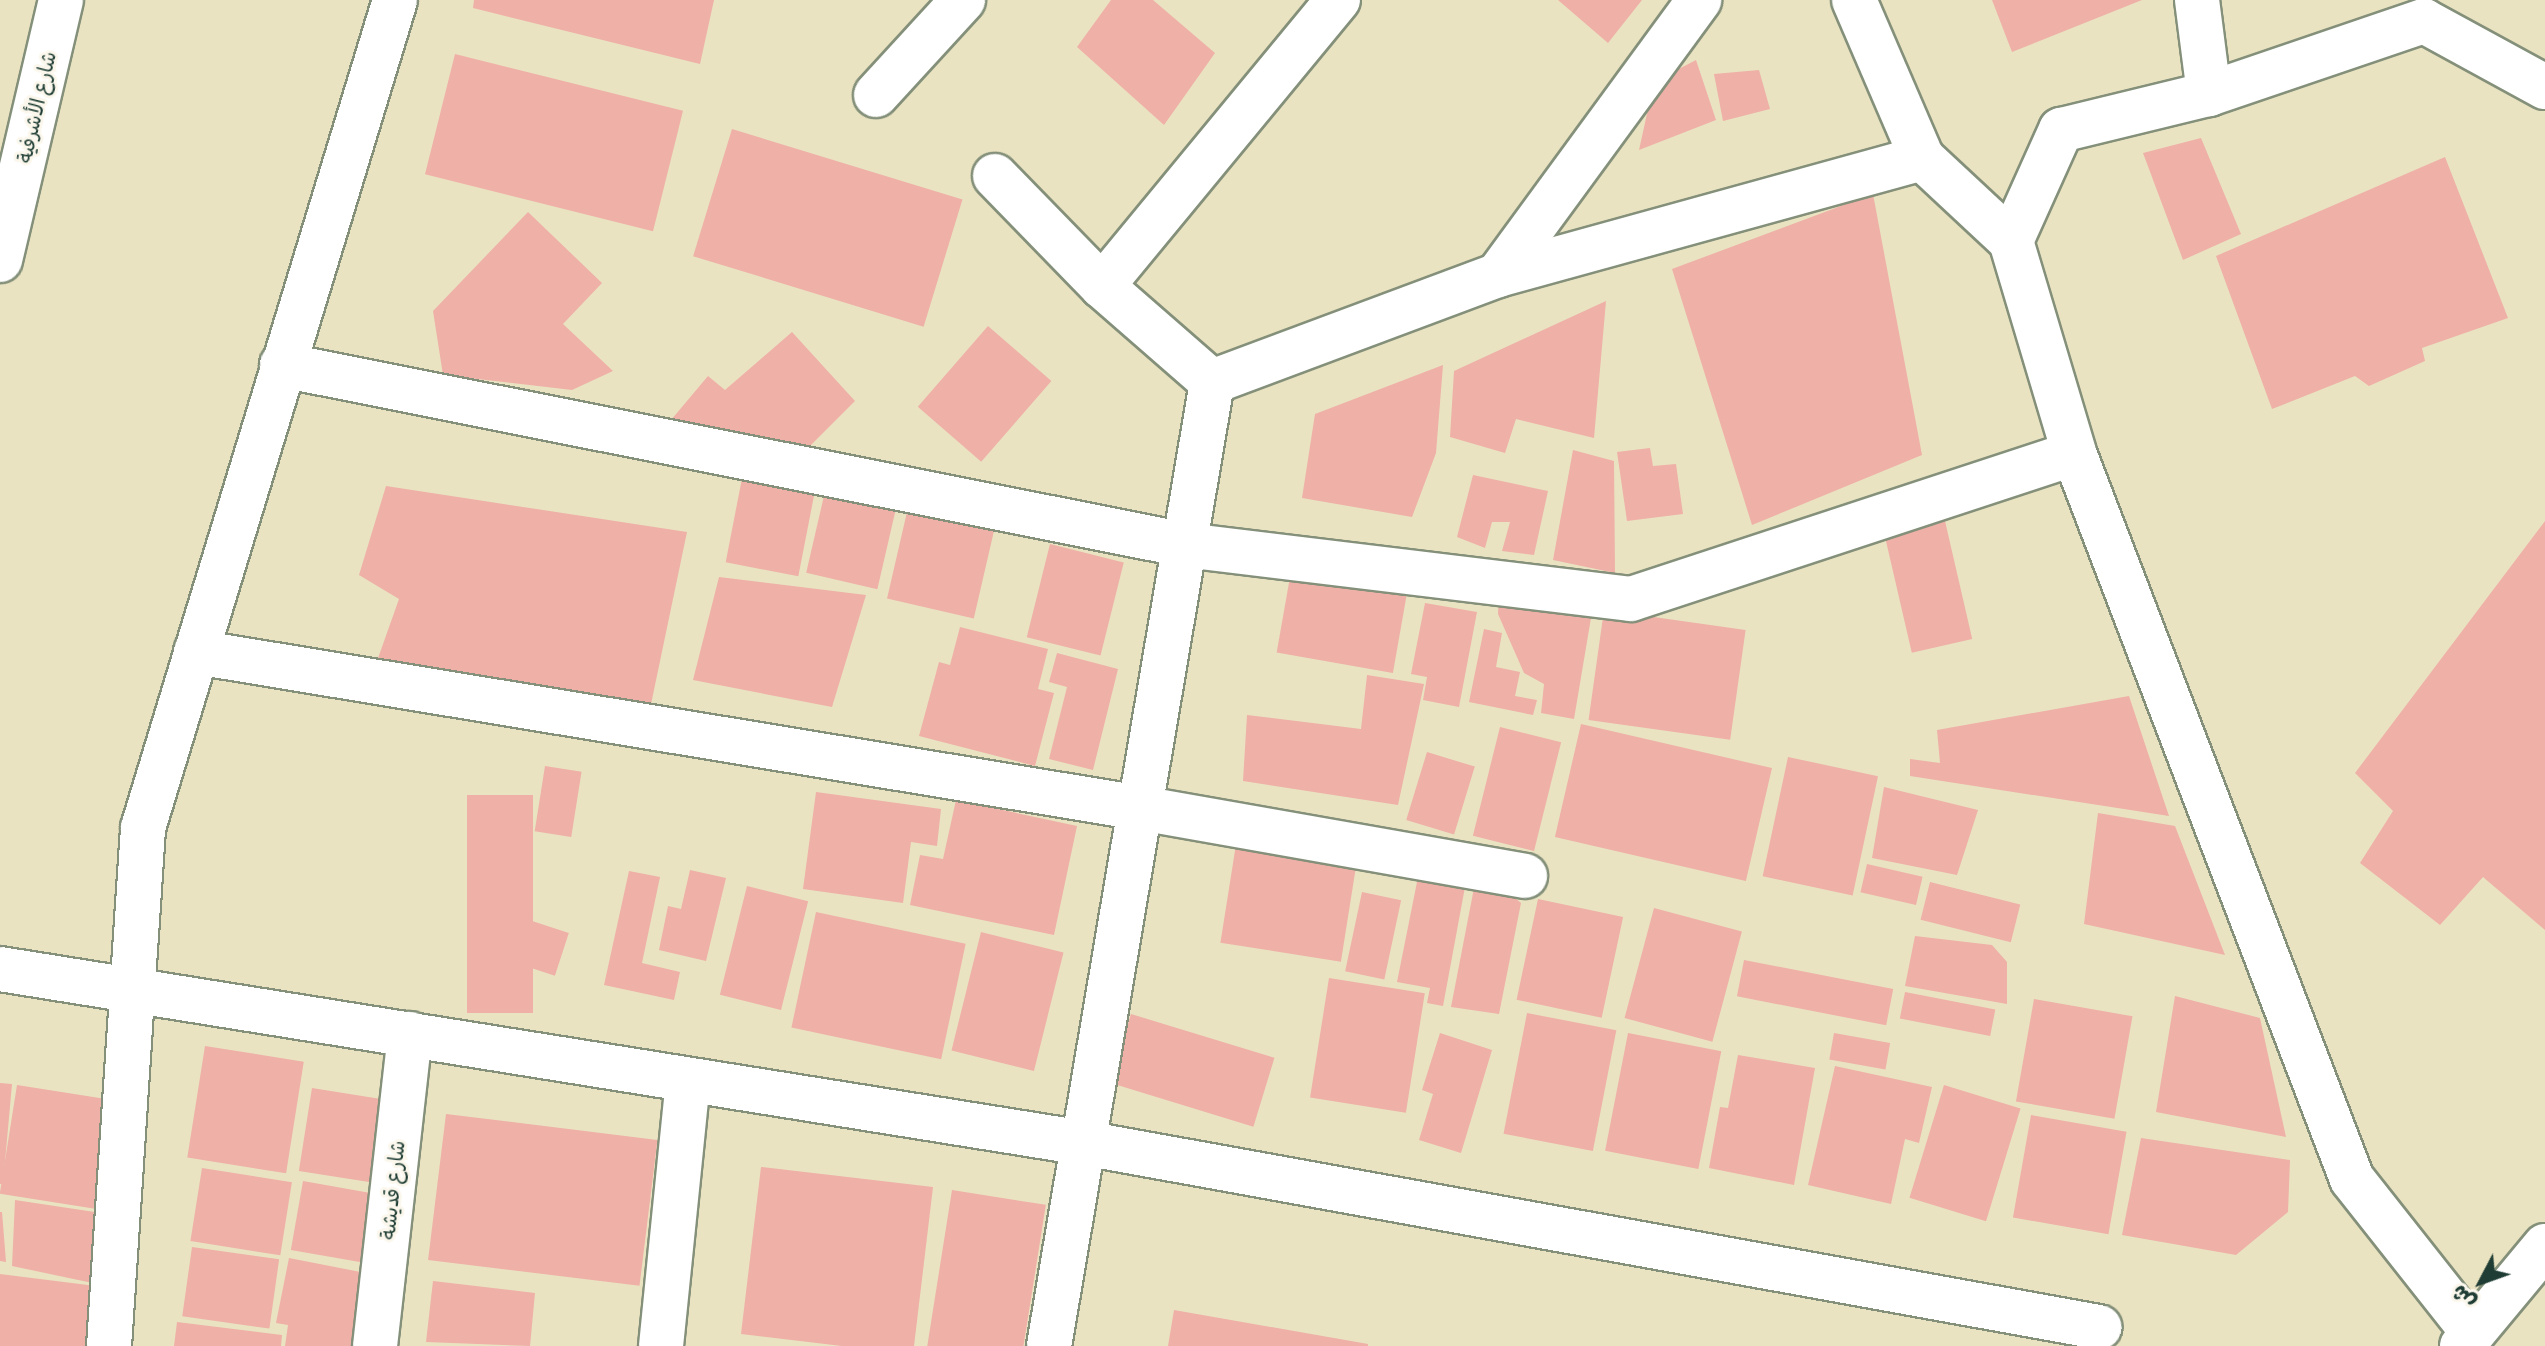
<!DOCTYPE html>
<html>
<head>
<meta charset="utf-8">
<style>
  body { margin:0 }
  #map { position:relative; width:2545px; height:1346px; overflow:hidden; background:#eae3c1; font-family:Delius,"Playpen Sans Arabic",sans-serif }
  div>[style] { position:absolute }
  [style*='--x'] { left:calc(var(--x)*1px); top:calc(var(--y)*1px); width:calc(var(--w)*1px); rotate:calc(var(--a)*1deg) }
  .building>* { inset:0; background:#eeb0a7; transform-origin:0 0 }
  .roads { filter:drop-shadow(2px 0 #84907a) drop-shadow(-2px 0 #84907a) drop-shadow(0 2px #84907a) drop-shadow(0 -2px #84907a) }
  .minor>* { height:44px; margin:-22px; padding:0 22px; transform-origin:22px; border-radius:22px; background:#fff }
  .tertiary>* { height:44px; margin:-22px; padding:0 22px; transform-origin:22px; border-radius:22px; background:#fff }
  span { translate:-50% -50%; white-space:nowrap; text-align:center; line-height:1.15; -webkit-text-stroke:6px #fbf7ec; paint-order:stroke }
  .street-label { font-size:20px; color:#1f3d34 }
  .north { position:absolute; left:2441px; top:1242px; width:80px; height:80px; -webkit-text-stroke:6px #fbf7ec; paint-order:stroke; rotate:229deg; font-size:22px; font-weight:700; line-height:32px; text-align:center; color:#1f3d34 }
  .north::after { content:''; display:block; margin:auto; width:28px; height:36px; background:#1f3d34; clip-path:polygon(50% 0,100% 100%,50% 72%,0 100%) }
</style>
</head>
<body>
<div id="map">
  <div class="building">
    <div style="clip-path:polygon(474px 0,714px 0,700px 64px,473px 8px)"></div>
    <div style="clip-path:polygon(1111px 0,1153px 0,1215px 53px,1164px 125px,1077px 47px)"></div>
    <div style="clip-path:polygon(1558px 0,1642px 0,1608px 43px)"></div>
    <div style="clip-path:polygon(1992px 0,2142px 0,2012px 52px)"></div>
    <div style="left:455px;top:54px;width:235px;height:124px;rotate:14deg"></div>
    <div style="clip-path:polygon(1696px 60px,1716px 120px,1639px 150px,1654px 82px)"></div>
    <div style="clip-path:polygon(1759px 70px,1770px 109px,1723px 121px,1714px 74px)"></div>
    <div style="left:732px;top:129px;width:241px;height:133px;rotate:17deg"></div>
    <div style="clip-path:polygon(2201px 138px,2241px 234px,2183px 260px,2143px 153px)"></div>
    <div style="clip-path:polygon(2445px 157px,2508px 318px,2422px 348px,2425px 361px,2369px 386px,2355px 376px,2272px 409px,2216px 256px)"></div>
    <div style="clip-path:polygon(1873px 194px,1922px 455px,1752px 525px,1672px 269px)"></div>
    <div style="clip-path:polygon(528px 212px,602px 283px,563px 324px,613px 371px,572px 390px,443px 375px,433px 311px)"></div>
    <div style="clip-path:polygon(1606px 301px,1594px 438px,1516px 419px,1505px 453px,1450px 437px,1454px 371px)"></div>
    <div style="left:988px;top:326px;width:84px;height:107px;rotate:41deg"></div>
    <div style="clip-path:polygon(792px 332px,855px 401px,804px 452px,671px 420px,708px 376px,725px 390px)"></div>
    <div style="clip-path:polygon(1443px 365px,1436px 453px,1412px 517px,1302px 498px,1315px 414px)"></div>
    <div style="clip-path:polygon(1650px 448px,1653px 466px,1676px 464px,1683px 514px,1627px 521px,1617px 452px)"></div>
    <div style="clip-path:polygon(1573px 450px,1614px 461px,1615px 573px,1553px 560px)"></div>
    <div style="left:744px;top:468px;width:74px;height:96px;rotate:11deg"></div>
    <div style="clip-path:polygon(1473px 475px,1548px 491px,1534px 555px,1502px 551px,1510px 522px,1492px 522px,1485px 548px,1457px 537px)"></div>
    <div style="clip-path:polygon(386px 486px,687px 532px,650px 709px,377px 661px,399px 599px,359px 575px)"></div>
    <div style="left:826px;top:487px;width:73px;height:88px;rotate:13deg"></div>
    <div style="left:910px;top:499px;width:89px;height:102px;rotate:13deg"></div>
    <div style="left:1945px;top:521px;width:121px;height:62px;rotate:77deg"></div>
    <div style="clip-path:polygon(2545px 521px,2545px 930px,2483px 877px,2440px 925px,2360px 863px,2393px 811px,2355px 773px)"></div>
    <div style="left:1050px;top:544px;width:76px;height:96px;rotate:14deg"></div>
    <div style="left:1293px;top:560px;width:118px;height:94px;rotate:10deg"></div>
    <div style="clip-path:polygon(719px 577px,866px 595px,832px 707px,693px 680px)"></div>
    <div style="clip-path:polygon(1499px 592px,1593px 606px,1574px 719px,1541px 713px,1544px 684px,1524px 673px,1498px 614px)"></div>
    <div style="clip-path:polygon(1425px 603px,1477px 612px,1459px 707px,1423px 700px,1427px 677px,1411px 674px)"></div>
    <div style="left:1604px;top:610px;width:143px;height:111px;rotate:8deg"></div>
    <div style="clip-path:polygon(960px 627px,1048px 649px,1038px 689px,1054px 693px,1035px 766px,919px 736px,939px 662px,950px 665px)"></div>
    <div style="clip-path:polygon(1484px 629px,1502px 633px,1496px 667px,1520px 672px,1515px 696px,1537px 700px,1533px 715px,1469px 702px)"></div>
    <div style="clip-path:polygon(1057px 653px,1118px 669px,1093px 770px,1049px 759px,1067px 687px,1049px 682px)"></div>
    <div style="clip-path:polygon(1367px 675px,1424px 684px,1398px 805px,1243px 781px,1247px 715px,1361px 729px)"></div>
    <div style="clip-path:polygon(2129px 696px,2169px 816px,1910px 776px,1910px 759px,1940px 763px,1937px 730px)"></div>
    <div style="left:1581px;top:724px;width:196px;height:116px;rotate:13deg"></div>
    <div style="left:1500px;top:727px;width:63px;height:112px;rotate:14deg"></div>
    <div style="left:1427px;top:752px;width:50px;height:71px;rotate:17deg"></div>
    <div style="left:1788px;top:757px;width:92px;height:122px;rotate:12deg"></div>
    <div style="left:545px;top:766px;width:37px;height:66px;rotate:9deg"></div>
    <div style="clip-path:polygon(1884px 787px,1978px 810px,1957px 875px,1872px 858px)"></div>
    <div style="clip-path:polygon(816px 792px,941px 809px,937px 846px,911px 842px,903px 903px,803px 889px)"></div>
    <div style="left:467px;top:795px;width:66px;height:218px"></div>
    <div style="clip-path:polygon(956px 800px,1077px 826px,1054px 935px,910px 905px,920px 855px,943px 859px)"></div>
    <div style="clip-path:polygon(2098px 813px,2175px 826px,2225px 955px,2084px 924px)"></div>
    <div style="left:1237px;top:838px;width:122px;height:106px;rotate:9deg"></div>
    <div style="left:1867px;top:864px;width:57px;height:29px;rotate:13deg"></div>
    <div style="clip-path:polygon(690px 870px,726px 878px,706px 961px,659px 950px,668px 906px,681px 909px)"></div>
    <div style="clip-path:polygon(629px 871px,660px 877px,642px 963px,680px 972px,674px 1000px,604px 985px)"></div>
    <div style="clip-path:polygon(1418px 877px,1465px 887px,1443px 1006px,1427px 1003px,1430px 988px,1397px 982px)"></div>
    <div style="left:1930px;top:882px;width:93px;height:39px;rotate:14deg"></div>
    <div style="left:747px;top:886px;width:63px;height:112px;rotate:14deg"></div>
    <div style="clip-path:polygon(1502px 887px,1521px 903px,1499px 1014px,1451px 1007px,1474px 888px)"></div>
    <div style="left:1362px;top:892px;width:40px;height:81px;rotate:12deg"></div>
    <div style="left:1538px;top:899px;width:87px;height:103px;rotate:12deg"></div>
    <div style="left:1654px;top:908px;width:91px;height:114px;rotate:15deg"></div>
    <div style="left:816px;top:912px;width:153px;height:118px;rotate:12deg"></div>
    <div style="left:526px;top:919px;width:45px;height:45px;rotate:18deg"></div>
    <div style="left:981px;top:932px;width:85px;height:122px;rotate:14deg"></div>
    <div style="clip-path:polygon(1915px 936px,1992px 945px,2007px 962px,2007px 1004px,1905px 986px)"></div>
    <div style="left:1744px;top:960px;width:152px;height:37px;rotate:11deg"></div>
    <div style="left:1329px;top:978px;width:97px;height:121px;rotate:9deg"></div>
    <div style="left:1905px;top:992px;width:92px;height:27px;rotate:11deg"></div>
    <div style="clip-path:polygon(2175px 996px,2260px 1018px,2286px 1137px,2156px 1112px)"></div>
    <div style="left:2034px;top:999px;width:100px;height:104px;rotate:10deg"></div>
    <div style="left:1527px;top:1013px;width:91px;height:123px;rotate:11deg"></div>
    <div style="left:1131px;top:1014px;width:150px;height:72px;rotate:17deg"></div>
    <div style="clip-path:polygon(1440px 1033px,1492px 1050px,1461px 1153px,1419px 1140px,1433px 1094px,1422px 1090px)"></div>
    <div style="left:1628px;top:1033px;width:95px;height:120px;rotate:11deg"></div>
    <div style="left:1834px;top:1033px;width:57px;height:27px;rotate:10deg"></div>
    <div style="left:205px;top:1046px;width:100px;height:113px;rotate:9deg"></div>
    <div style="clip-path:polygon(1738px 1055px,1815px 1068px,1794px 1185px,1709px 1168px,1720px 1107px,1728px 1108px)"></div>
    <div style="clip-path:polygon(1835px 1066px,1932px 1087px,1919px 1143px,1905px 1139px,1891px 1204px,1808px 1185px)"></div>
    <div style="clip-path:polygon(0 1083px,12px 1084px,3px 1184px,0 1184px)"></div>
    <div style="left:17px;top:1085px;width:98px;height:110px;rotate:9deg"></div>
    <div style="left:1944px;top:1085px;width:80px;height:118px;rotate:17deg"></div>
    <div style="left:312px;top:1088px;width:84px;height:84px;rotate:9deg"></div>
    <div style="left:446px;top:1114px;width:213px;height:147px;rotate:7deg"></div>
    <div style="left:2031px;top:1115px;width:97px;height:104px;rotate:10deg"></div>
    <div style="clip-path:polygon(2141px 1138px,2290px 1160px,2288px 1212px,2236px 1255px,2122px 1235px)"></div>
    <div style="clip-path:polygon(761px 1167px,933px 1187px,914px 1346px,842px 1346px,741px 1334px)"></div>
    <div style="left:202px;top:1168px;width:91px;height:74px;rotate:9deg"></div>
    <div style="left:303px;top:1181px;width:70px;height:70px;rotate:10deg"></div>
    <div style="left:952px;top:1190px;width:95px;height:158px;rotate:9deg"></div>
    <div style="clip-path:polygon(15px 1200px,108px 1214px,102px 1285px,12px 1266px)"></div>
    <div style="clip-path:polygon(0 1212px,2px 1212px,6px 1262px,0 1261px)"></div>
    <div style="left:192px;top:1247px;width:88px;height:70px;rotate:8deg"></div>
    <div style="clip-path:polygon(289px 1258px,381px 1276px,368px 1346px,285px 1346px,288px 1325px,276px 1323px)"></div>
    <div style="clip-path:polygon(0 1274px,96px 1286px,99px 1346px,0 1346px)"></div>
    <div style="clip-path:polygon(433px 1281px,535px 1293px,530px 1346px,426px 1342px)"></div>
    <div style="clip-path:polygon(1174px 1310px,1368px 1344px,1368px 1346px,1168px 1346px)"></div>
    <div style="clip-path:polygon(177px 1322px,282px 1335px,281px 1346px,174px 1346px)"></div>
  </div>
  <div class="roads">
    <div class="minor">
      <div style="--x:1854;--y:0;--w:172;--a:66.7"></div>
      <div style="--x:1922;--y:158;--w:122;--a:43"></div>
      <div style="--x:2011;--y:241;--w:221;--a:73.4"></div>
      <div style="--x:2074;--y:453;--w:777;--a:69.05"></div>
      <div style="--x:2352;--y:1179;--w:195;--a:51.7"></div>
      <div style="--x:2197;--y:0;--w:95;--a:82.7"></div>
      <div style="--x:876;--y:95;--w:129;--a:-47.5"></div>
      <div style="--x:995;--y:176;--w:153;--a:45.8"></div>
      <div style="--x:1102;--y:286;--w:146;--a:41.1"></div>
      <div style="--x:2011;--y:241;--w:122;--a:-65.8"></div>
      <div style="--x:2061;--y:130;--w:152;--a:-13.7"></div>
      <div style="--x:2209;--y:94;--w:227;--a:-18.8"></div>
      <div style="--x:2424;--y:21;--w:138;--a:28.6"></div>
      <div style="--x:1498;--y:275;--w:341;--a:-53.8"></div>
      <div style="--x:1102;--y:286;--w:371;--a:-50.5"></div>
      <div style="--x:282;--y:365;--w:921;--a:11.27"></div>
      <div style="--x:1185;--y:545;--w:449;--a:6.9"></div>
      <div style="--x:1631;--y:599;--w:466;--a:-18.2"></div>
      <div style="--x:196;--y:652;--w:957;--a:9.38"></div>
      <div style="--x:1140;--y:808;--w:391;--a:10"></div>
      <div style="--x:0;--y:969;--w:1098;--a:9.12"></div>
      <div style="--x:1084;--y:1143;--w:1032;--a:10.28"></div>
      <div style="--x:109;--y:1346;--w:519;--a:-86.24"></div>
      <div style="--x:143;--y:828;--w:865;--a:-73.07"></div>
      <div style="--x:375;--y:1346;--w:314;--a:-83.6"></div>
      <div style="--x:661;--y:1346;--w:267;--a:-84.2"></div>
      <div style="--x:1049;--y:1346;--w:978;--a:-80.4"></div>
      <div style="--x:1212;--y:382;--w:305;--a:-20.5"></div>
      <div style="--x:1498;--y:275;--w:440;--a:-15.4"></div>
      <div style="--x:2462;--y:1346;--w:130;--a:-50.3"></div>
    </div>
    <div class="tertiary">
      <div style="--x:0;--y:260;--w:267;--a:-76.8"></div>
    </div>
  </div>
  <div class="street-label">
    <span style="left:36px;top:107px;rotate:-77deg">شارع الأشرفية</span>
    <span style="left:392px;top:1190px;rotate:-84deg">شارع قديشة</span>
  </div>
  <div class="north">ش</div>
</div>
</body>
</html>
